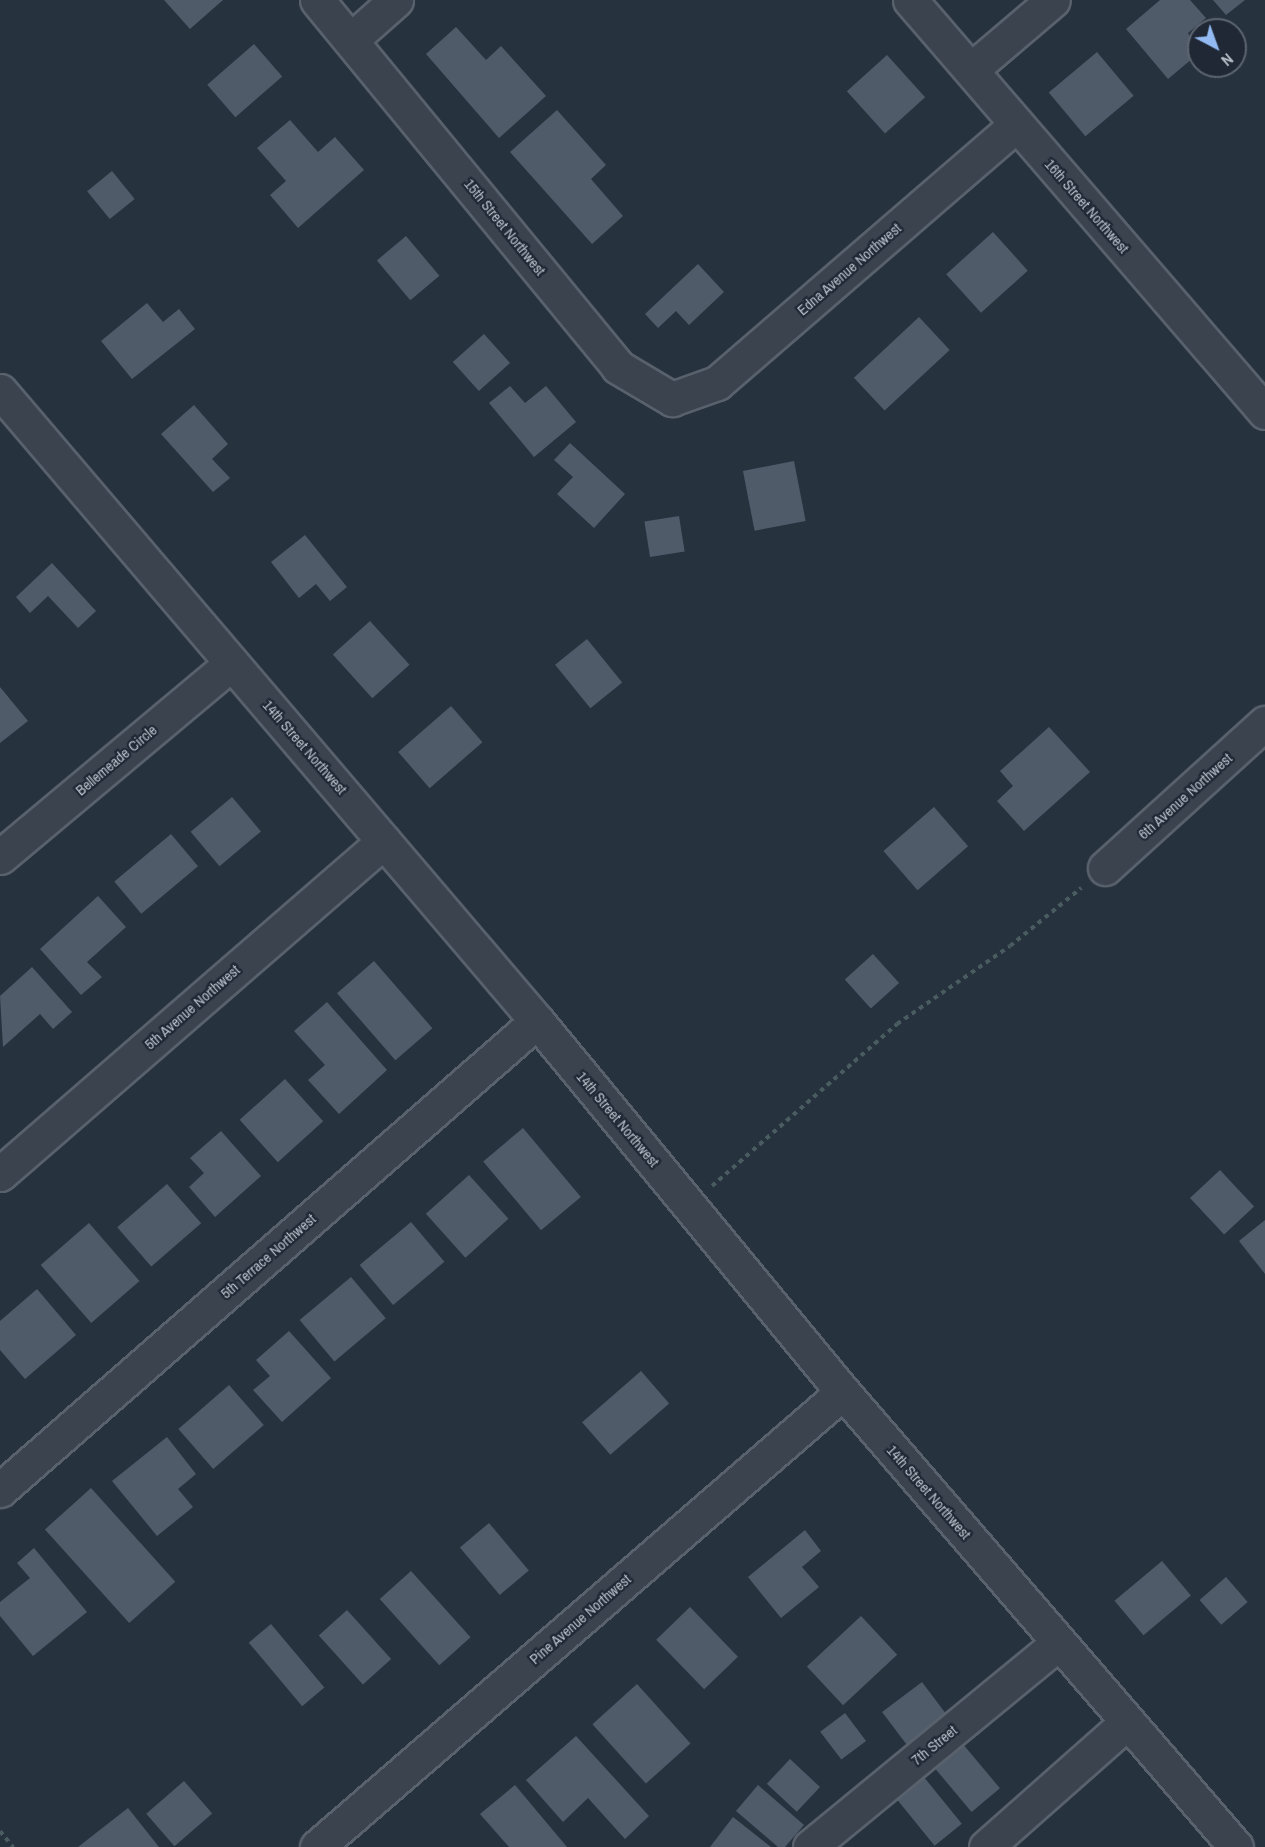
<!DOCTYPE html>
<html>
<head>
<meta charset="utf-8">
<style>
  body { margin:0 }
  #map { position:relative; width:1265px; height:1847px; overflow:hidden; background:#27323f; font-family:"Archivo Narrow",sans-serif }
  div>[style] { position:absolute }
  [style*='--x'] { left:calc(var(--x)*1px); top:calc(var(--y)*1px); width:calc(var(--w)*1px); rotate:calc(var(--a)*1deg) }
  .building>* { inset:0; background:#505b69; transform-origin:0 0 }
  .path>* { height:4px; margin-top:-2px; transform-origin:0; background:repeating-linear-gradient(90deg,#495c5f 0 4.5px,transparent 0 9px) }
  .roads { filter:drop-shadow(2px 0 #58616c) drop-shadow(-2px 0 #58616c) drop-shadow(0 2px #58616c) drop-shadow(0 -2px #58616c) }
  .minor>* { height:33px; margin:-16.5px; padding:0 16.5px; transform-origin:16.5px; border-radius:16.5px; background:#3b434f }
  span { translate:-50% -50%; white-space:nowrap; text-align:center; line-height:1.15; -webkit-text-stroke:4.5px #1f2834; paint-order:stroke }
  .street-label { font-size:15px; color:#b7bfc9 }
  .north { position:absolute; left:1187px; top:18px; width:60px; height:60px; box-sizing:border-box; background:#1f2834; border:2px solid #5c6470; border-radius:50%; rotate:139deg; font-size:16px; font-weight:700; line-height:24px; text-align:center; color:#b7bfc9 }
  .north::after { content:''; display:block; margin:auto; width:21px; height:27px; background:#93baf2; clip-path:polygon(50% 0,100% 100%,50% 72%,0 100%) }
</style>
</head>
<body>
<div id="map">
  <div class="building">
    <div style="clip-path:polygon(164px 0,223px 0,190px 29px)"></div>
    <div style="clip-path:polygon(1160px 0,1190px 0,1206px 18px,1188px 33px,1199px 53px,1168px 79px,1126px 29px)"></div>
    <div style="clip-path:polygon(1213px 0,1245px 0,1226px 15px)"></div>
    <div style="clip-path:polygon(456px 27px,486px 60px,501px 46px,546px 96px,499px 138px,426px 54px)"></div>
    <div style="left:254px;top:44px;width:43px;height:62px;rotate:49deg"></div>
    <div style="left:1097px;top:52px;width:57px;height:63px;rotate:50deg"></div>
    <div style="left:887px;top:55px;width:57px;height:54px;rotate:48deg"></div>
    <div style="clip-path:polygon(557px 110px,606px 165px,591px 179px,623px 216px,592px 244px,510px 152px)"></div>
    <div style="clip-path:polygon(290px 120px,318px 152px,335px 137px,364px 170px,298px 228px,270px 195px,286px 181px,257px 148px)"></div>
    <div style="left:112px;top:171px;width:36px;height:32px;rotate:51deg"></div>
    <div style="left:993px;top:232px;width:52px;height:63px;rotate:48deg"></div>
    <div style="left:406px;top:236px;width:52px;height:38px;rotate:50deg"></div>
    <div style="clip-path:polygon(698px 264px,724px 292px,689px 325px,676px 311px,658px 328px,645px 314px)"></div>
    <div style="clip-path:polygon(147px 303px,163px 322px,179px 309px,195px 329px,132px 379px,101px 341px)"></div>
    <div style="left:919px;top:317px;width:45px;height:89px;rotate:47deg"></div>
    <div style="left:484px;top:334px;width:39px;height:42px;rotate:48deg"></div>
    <div style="clip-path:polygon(510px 386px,525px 403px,546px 386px,576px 422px,534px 457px,489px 403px)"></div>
    <div style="clip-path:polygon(194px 405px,228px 444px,212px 459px,230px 478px,213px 492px,161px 434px)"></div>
    <div style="clip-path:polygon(570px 443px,625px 494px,594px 528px,557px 494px,573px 477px,554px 460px)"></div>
    <div style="left:794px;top:461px;width:61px;height:52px;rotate:79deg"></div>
    <div style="left:679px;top:516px;width:36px;height:35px;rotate:81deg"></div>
    <div style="clip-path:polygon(305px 535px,347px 587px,330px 601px,316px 584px,299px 598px,271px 562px)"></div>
    <div style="clip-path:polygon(52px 563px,96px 611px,78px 628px,48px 596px,30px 613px,16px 597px)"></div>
    <div style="left:370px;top:621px;width:59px;height:50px;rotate:48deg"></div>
    <div style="left:587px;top:639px;width:56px;height:41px;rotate:51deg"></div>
    <div style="clip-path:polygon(0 687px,28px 721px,0 743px)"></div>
    <div style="left:451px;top:706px;width:48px;height:70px;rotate:49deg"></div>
    <div style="clip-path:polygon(1049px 727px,1090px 772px,1024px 831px,997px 801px,1013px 786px,1000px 771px)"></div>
    <div style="left:232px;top:797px;width:45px;height:54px;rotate:50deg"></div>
    <div style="left:934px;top:807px;width:52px;height:67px;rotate:49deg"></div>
    <div style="left:171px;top:834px;width:42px;height:74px;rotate:50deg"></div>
    <div style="clip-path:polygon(98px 896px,126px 927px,87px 962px,102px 977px,81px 995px,40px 949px)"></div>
    <div style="left:873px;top:954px;width:39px;height:38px;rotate:48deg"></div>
    <div style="left:374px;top:961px;width:89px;height:49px;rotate:49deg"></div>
    <div style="clip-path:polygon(32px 967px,72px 1012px,53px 1029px,40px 1014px,3px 1047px,0 996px)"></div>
    <div style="clip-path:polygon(327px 1002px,387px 1070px,339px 1114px,308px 1080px,325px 1065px,294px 1031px)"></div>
    <div style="left:285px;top:1079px;width:57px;height:61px;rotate:48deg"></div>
    <div style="left:523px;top:1128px;width:90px;height:52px;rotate:50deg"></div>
    <div style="clip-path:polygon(221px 1131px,261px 1176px,215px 1217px,189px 1187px,204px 1173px,190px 1158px)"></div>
    <div style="left:1220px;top:1170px;width:50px;height:41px;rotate:47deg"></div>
    <div style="left:469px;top:1175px;width:59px;height:58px;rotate:48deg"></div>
    <div style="left:167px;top:1184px;width:52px;height:66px;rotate:49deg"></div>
    <div style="clip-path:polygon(1265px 1220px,1265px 1274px,1239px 1241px)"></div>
    <div style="left:411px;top:1222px;width:52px;height:67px;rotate:50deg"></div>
    <div style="left:89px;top:1223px;width:77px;height:64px;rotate:49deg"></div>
    <div style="left:351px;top:1277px;width:54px;height:67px;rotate:50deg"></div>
    <div style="clip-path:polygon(37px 1289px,76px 1335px,25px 1379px,0 1350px,0 1321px)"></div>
    <div style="clip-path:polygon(289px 1331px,331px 1378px,282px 1422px,253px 1390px,270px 1376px,256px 1360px)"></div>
    <div style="left:641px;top:1371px;width:43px;height:78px;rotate:49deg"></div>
    <div style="left:229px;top:1385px;width:53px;height:67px;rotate:49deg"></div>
    <div style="clip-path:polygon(167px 1437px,196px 1474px,178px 1489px,193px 1507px,157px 1536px,112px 1481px)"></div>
    <div style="left:91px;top:1488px;width:126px;height:62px;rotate:48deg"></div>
    <div style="left:489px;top:1523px;width:62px;height:38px;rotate:50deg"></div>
    <div style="clip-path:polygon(805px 1530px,821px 1551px,802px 1567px,819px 1587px,781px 1618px,748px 1577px)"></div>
    <div style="clip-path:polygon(34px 1548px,87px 1612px,33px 1656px,0 1616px,0 1602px,30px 1578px,17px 1563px)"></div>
    <div style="left:1162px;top:1561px;width:45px;height:62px;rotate:50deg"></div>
    <div style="left:411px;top:1571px;width:89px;height:42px;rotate:48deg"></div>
    <div style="left:1226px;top:1577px;width:33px;height:35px;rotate:49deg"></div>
    <div style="left:690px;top:1607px;width:69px;height:47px;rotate:46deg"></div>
    <div style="left:347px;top:1610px;width:66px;height:38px;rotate:48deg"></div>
    <div style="left:861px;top:1616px;width:53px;height:74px;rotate:47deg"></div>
    <div style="left:271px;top:1624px;width:83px;height:29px;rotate:50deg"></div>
    <div style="left:922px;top:1682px;width:41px;height:50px;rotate:53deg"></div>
    <div style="left:637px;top:1684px;width:80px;height:60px;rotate:48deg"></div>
    <div style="left:845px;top:1713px;width:35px;height:31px;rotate:53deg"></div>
    <div style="clip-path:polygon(576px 1736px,649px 1816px,625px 1839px,588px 1798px,563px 1822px,526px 1780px)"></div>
    <div style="left:962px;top:1743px;width:59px;height:37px;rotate:50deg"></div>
    <div style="left:790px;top:1759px;width:41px;height:34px;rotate:43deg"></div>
    <div style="left:919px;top:1771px;width:68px;height:35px;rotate:51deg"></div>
    <div style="left:184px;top:1781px;width:43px;height:50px;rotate:49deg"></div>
    <div style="clip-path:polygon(515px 1785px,567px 1847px,509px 1847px,480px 1814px)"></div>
    <div style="clip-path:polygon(758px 1785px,804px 1825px,785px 1847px,778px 1847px,736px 1811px)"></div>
    <div style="clip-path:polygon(128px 1808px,159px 1847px,78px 1847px)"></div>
    <div style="clip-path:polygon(733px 1817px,771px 1847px,710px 1847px)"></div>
  </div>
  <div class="path">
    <div style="--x:712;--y:1186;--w:246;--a:-41.2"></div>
    <div style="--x:897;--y:1024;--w:137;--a:-34.6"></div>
    <div style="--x:1010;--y:946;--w:92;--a:-39.2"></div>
    <div style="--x:0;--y:1831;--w:21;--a:51"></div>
  </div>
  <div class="roads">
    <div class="minor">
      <div style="--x:317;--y:0;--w:475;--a:50.6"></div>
      <div style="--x:618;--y:367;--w:63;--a:30.7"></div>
      <div style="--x:672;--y:399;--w:48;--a:-19.6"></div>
      <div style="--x:717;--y:383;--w:396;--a:-40.8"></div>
      <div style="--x:910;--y:0;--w:544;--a:49.25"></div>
      <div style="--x:352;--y:39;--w:59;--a:-41.6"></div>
      <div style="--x:972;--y:69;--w:106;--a:-40.4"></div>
      <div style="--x:0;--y:391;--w:828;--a:49.56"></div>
      <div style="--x:537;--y:1021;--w:481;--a:50.5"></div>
      <div style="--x:843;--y:1392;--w:601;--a:49.18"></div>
      <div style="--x:0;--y:857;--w:302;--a:-39.9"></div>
      <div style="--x:1105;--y:868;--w:216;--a:-42.2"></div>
      <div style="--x:0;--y:1174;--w:508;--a:-40.93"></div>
      <div style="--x:0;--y:1490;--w:713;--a:-41.13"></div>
      <div style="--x:317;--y:1847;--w:695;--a:-40.86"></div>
      <div style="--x:810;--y:1847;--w:321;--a:-39.4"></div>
      <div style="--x:986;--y:1847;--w:187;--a:-41.5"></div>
    </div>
  </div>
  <div class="street-label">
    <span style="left:1087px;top:206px;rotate:49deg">16th Street Northwest</span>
    <span style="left:505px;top:227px;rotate:51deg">15th Street Northwest</span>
    <span style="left:849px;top:269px;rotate:-41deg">Edna Avenue Northwest</span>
    <span style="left:305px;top:747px;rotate:49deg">14th Street Northwest</span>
    <span style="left:116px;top:760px;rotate:-40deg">Bellemeade Circle</span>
    <span style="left:1185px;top:796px;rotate:-42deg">6th Avenue Northwest</span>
    <span style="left:192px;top:1007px;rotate:-41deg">5th Avenue Northwest</span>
    <span style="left:618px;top:1119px;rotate:50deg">14th Street Northwest</span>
    <span style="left:268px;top:1256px;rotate:-41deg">5th Terrace Northwest</span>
    <span style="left:929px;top:1492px;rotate:49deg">14th Street Northwest</span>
    <span style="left:580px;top:1619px;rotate:-41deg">Pine Avenue Northwest</span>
    <span style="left:934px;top:1745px;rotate:-39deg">7th Street</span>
  </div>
  <div class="north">N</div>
</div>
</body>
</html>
